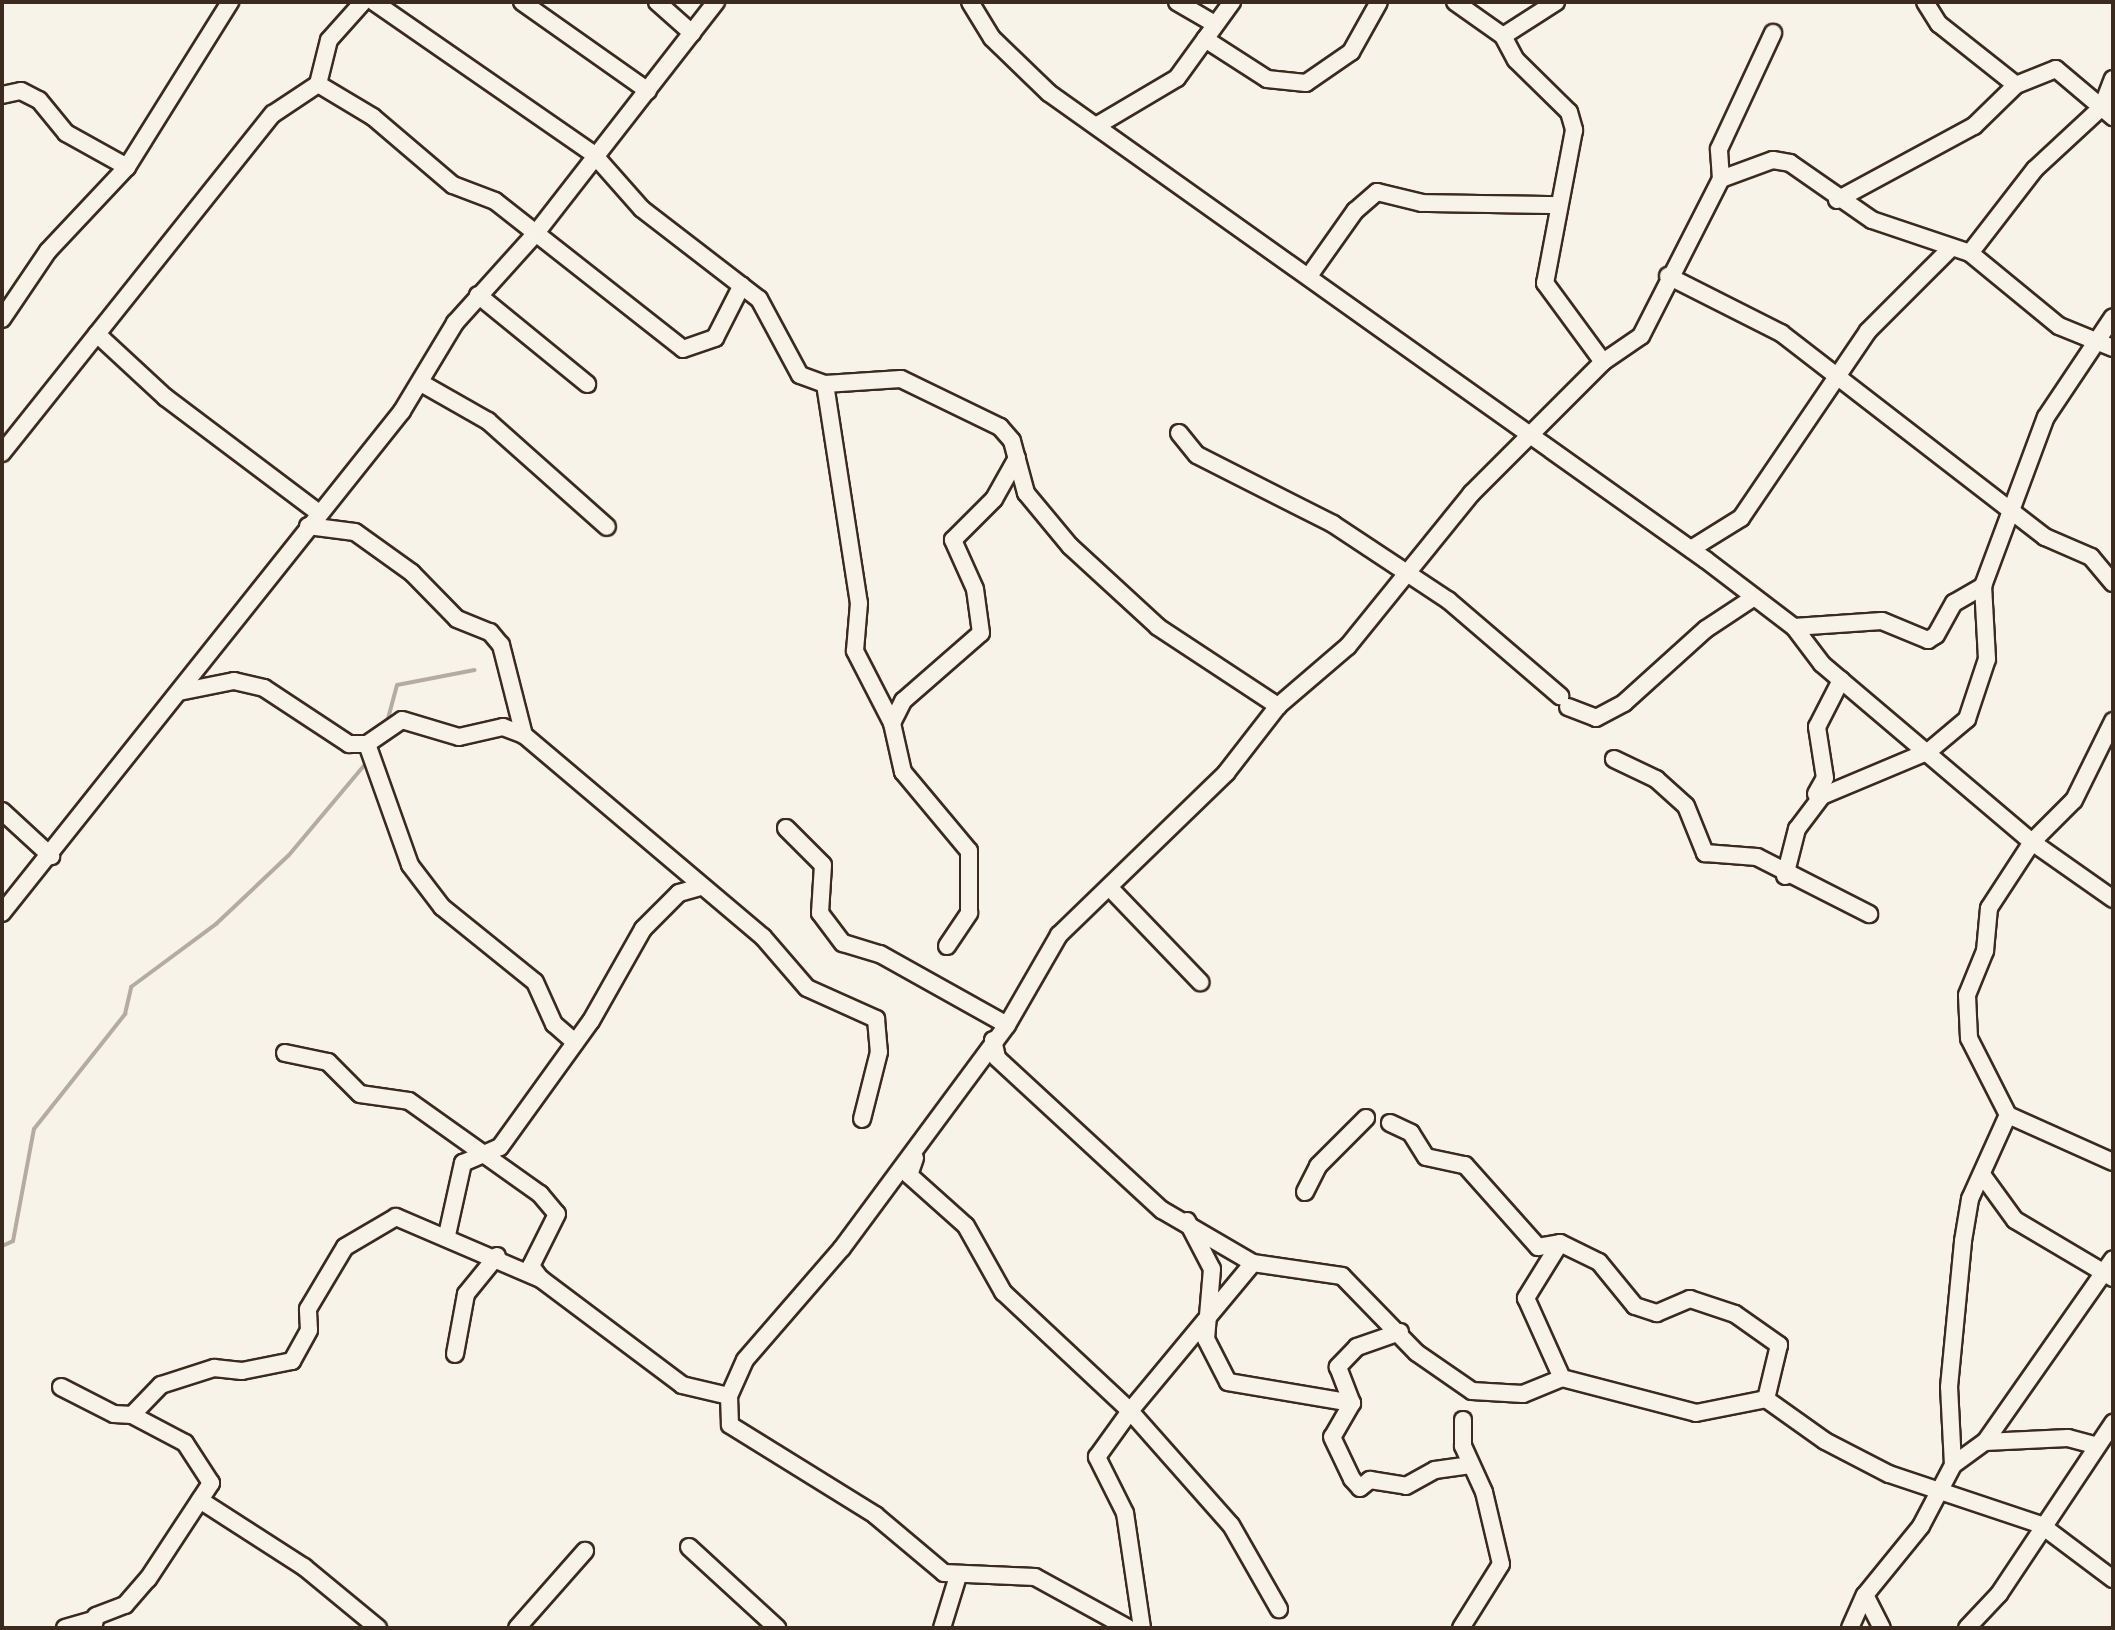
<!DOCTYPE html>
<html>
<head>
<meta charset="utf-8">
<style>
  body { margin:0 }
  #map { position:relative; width:2115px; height:1630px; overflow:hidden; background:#f7f3e8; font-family:"Architects Daughter",sans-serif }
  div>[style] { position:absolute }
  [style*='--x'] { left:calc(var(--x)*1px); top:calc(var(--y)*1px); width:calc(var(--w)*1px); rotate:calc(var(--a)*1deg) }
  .stream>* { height:4px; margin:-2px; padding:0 2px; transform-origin:2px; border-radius:2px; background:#b4aca0 }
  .roads { filter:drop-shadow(2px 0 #3b2a1e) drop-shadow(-2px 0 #3b2a1e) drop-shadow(0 2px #3b2a1e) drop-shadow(0 -2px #3b2a1e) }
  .minor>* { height:16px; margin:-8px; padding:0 8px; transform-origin:8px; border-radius:8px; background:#f7f3e8 }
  span { translate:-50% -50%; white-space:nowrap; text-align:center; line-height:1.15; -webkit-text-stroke:6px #f7f3e8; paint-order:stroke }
  .frame { position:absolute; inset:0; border:4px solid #3b2a1e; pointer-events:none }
</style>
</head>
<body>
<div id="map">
  <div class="stream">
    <div style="--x:386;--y:726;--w:42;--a:-75"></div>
    <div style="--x:397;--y:685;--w:79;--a:-10.9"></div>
    <div style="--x:2;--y:1246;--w:12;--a:-24"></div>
    <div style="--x:13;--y:1241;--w:114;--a:-79.4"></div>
    <div style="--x:34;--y:1129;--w:147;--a:-51.6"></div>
    <div style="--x:125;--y:1014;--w:28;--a:-77"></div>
    <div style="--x:131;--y:987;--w:106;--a:-36.5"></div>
    <div style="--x:216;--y:924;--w:100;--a:-43.4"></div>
    <div style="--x:289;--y:855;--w:121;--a:-50"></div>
  </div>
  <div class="roads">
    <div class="minor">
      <div style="--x:374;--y:2;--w:270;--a:34.7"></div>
      <div style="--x:522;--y:2;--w:154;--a:35.2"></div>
      <div style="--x:657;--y:2;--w:47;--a:41.5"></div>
      <div style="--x:970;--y:2;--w:42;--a:58.6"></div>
      <div style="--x:992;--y:38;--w:79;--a:44"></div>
      <div style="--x:1049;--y:93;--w:806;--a:35.41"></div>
      <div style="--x:1706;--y:560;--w:111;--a:37.3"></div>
      <div style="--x:1794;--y:627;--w:46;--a:52.9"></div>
      <div style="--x:1822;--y:664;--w:275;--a:40.3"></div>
      <div style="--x:2032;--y:842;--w:99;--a:35.1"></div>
      <div style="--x:1177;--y:2;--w:42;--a:30.3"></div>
      <div style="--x:1455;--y:2;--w:59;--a:35.3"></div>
      <div style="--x:1503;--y:36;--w:27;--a:62"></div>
      <div style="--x:1516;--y:60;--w:74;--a:44.5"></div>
      <div style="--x:1569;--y:112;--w:19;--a:74"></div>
      <div style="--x:1574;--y:130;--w:156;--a:100.7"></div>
      <div style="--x:1545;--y:283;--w:98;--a:53.7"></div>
      <div style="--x:1925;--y:2;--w:26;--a:58"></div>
      <div style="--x:1939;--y:24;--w:98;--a:38.4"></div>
      <div style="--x:1503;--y:36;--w:63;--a:-32.7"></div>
      <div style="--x:1205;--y:39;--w:74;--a:32.8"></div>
      <div style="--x:1267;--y:79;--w:39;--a:6"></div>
      <div style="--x:1306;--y:83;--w:55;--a:-34.6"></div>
      <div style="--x:1351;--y:52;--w:57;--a:-60.8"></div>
      <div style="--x:318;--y:84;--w:64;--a:31"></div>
      <div style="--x:373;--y:117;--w:105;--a:40.4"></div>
      <div style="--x:453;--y:185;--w:45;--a:20.9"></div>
      <div style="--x:495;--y:201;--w:239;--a:38.2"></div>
      <div style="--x:683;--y:349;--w:34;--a:-19"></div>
      <div style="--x:715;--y:338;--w:59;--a:-63"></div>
      <div style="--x:2;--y:95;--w:19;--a:-12"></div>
      <div style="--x:21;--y:91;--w:20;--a:27"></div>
      <div style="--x:39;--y:100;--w:43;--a:50.7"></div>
      <div style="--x:66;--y:133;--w:70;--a:29.1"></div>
      <div style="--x:1096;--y:126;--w:94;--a:-30.7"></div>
      <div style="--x:1177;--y:78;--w:94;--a:-54.1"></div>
      <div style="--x:596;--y:157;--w:69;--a:48.5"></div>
      <div style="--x:642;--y:209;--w:148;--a:37.6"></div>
      <div style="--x:759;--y:299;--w:86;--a:61.7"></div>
      <div style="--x:800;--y:375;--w:27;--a:20"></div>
      <div style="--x:825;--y:384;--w:76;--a:-3.8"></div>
      <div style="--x:901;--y:379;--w:110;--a:25.9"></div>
      <div style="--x:1000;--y:427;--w:18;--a:49"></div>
      <div style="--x:1012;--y:441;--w:54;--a:74.9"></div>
      <div style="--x:1026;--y:493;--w:69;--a:50.3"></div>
      <div style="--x:1070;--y:546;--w:120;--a:42.6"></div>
      <div style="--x:1158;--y:627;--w:144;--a:33.4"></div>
      <div style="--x:1721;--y:179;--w:30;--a:-94"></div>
      <div style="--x:1719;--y:149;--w:128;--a:-65"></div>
      <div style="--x:1837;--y:200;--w:156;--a:-28.4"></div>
      <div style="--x:1974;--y:126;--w:59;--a:-44.3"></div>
      <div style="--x:2016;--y:85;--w:43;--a:-21.8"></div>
      <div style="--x:2056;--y:69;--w:75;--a:40.1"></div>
      <div style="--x:1970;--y:253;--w:106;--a:-52.3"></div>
      <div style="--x:2035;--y:169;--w:91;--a:-42.8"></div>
      <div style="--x:2102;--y:107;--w:30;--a:-69"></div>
      <div style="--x:1309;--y:276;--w:80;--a:-54.7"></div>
      <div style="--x:1355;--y:211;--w:29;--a:-41"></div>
      <div style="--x:1377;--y:192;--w:46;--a:13.7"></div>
      <div style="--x:1422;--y:203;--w:134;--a:0.9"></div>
      <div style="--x:1668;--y:276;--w:127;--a:26.8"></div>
      <div style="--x:1781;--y:333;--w:334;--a:37.7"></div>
      <div style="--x:2045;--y:537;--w:50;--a:23.5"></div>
      <div style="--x:2091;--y:557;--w:34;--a:50"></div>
      <div style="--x:478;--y:295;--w:141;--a:39.2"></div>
      <div style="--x:2;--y:319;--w:82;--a:-55.9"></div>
      <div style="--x:48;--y:251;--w:115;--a:-46.8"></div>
      <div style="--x:127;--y:167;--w:195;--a:-58"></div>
      <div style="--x:97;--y:334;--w:93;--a:42.8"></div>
      <div style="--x:165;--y:397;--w:193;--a:37"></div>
      <div style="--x:421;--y:383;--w:77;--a:29.6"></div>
      <div style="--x:488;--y:421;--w:159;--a:41.7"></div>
      <div style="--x:825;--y:384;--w:222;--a:81.2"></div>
      <div style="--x:859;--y:603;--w:48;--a:94.8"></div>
      <div style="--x:855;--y:651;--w:81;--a:62.8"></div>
      <div style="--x:1179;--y:433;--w:28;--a:51"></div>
      <div style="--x:1197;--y:455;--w:153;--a:26.9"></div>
      <div style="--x:1333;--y:524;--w:138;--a:33.5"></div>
      <div style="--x:1448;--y:600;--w:148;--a:40.6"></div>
      <div style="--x:2;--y:453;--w:434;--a:-51.4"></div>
      <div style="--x:273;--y:114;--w:54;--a:-33.7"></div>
      <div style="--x:318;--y:84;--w:45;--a:-76"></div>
      <div style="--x:329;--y:40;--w:51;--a:-48.2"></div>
      <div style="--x:308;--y:526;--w:47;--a:7.3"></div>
      <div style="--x:355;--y:532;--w:70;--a:35.7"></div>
      <div style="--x:412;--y:573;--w:64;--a:45.6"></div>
      <div style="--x:457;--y:619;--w:35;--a:22"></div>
      <div style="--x:490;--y:632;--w:17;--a:50"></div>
      <div style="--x:501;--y:645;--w:93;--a:75.7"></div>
      <div style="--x:1691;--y:549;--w:59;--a:-31.8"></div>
      <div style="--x:1741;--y:518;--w:226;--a:-55.8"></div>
      <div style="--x:1868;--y:331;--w:117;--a:-45"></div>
      <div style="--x:1794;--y:627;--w:88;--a:-3.9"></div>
      <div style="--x:1882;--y:621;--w:50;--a:22.4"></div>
      <div style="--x:1928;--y:640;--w:9;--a:-32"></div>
      <div style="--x:1936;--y:635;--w:37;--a:-61"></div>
      <div style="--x:1954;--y:603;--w:34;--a:-30"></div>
      <div style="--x:1983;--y:586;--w:180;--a:-69.6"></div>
      <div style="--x:2046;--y:417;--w:120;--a:-56.2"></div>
      <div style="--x:179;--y:692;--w:56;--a:-11.3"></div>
      <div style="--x:234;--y:681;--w:31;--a:13"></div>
      <div style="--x:264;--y:688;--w:102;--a:33.4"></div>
      <div style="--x:349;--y:744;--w:18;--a:0"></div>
      <div style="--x:367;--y:744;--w:42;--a:-34.4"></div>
      <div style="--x:402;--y:720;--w:59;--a:16.6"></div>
      <div style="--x:459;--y:737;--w:45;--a:-12.8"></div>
      <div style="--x:503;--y:727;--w:22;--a:21"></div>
      <div style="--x:524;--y:735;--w:313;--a:40.2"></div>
      <div style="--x:763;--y:937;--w:67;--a:49.2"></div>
      <div style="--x:807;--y:988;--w:76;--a:24.2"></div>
      <div style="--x:876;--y:1019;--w:33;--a:85"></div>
      <div style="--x:879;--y:1052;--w:69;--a:104.2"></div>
      <div style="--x:1568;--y:707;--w:30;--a:21"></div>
      <div style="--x:1596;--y:718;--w:32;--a:-28"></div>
      <div style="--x:1624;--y:703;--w:110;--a:-42.1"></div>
      <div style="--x:1706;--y:629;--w:56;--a:-33.4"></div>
      <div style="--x:367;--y:744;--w:128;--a:70.4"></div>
      <div style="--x:410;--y:865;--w:53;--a:52.7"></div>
      <div style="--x:442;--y:907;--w:119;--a:38.9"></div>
      <div style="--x:535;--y:982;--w:46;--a:65.7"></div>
      <div style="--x:554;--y:1024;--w:28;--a:41"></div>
      <div style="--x:1614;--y:759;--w:47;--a:25.5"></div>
      <div style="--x:1656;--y:779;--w:40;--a:42"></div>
      <div style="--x:1686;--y:806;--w:51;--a:68"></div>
      <div style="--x:1705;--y:853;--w:52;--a:4.4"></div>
      <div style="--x:1757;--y:857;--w:126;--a:27"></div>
      <div style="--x:1816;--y:794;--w:18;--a:-61"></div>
      <div style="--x:1825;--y:778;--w:52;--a:-98.9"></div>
      <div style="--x:1817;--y:727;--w:53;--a:-62.9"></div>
      <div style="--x:2;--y:811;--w:67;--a:42.6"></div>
      <div style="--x:786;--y:828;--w:52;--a:45"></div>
      <div style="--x:823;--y:865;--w:48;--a:93.6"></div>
      <div style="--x:820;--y:913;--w:38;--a:53"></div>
      <div style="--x:843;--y:943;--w:39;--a:17"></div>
      <div style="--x:880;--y:954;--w:145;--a:29.2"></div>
      <div style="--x:1785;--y:876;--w:49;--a:-75.7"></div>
      <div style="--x:1797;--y:829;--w:41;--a:-52.9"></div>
      <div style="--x:1822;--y:796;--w:116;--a:-22.8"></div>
      <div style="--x:1929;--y:751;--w:50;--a:-40.1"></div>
      <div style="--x:1967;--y:719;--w:63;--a:-71.6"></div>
      <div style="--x:1987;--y:659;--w:73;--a:-93.1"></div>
      <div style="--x:1109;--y:887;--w:132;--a:46.2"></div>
      <div style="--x:2;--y:913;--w:642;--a:-51.45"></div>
      <div style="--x:402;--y:411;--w:103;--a:-58.9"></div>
      <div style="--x:455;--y:323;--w:121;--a:-48"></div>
      <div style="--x:536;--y:233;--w:293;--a:-52.1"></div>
      <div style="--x:947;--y:946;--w:40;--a:-56"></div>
      <div style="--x:969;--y:913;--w:62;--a:-90"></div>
      <div style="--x:969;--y:851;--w:103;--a:-129.9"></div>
      <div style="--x:903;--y:772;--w:50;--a:-102.7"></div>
      <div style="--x:892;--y:723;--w:25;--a:-63"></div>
      <div style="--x:903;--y:701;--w:103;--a:-41.1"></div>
      <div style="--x:981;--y:633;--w:44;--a:-97.8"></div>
      <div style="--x:975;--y:589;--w:54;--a:-114.2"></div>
      <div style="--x:953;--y:540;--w:58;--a:-45"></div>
      <div style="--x:994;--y:499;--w:47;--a:-60.7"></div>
      <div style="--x:993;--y:1040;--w:18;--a:77"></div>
      <div style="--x:997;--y:1058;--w:224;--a:42.7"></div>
      <div style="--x:1162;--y:1210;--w:105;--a:30.2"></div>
      <div style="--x:1253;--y:1263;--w:90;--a:8.3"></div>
      <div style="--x:1342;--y:1276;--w:107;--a:45.8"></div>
      <div style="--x:1417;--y:1353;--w:67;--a:34.6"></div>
      <div style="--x:1472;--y:1391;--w:51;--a:3.4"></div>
      <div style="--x:1523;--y:1394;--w:42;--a:-22.3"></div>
      <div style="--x:1562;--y:1378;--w:138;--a:14.6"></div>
      <div style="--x:1696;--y:1413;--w:71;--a:-11.3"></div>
      <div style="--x:285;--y:1053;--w:44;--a:11.8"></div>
      <div style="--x:328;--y:1062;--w:45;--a:45"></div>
      <div style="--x:360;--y:1094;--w:49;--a:8.1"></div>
      <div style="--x:409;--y:1101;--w:161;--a:35.4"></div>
      <div style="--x:540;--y:1194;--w:26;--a:50"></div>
      <div style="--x:557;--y:1214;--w:58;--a:116.6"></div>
      <div style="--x:531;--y:1266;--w:15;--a:53"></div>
      <div style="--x:2008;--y:1115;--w:115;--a:24.1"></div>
      <div style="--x:1390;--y:1123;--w:23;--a:25"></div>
      <div style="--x:1411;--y:1133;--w:28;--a:58"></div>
      <div style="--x:1426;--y:1157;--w:40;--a:12"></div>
      <div style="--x:1465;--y:1165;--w:110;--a:48.3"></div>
      <div style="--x:1538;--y:1247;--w:22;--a:-10"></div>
      <div style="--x:1560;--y:1243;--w:43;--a:26"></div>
      <div style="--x:1599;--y:1262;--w:57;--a:50.7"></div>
      <div style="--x:1635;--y:1306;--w:23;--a:18"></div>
      <div style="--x:1657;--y:1313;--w:36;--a:-23"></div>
      <div style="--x:1690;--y:1299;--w:47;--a:18.4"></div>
      <div style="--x:1735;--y:1314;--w:54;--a:35.2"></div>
      <div style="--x:1779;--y:1345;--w:56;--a:103.5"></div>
      <div style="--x:1766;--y:1399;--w:72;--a:35.4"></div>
      <div style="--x:1825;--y:1441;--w:72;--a:27.3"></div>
      <div style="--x:1889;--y:1474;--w:160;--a:18.5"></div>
      <div style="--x:2041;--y:1525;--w:90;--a:36.9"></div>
      <div style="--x:915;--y:1158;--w:18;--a:109"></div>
      <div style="--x:909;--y:1175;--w:76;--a:41.8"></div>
      <div style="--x:966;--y:1226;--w:76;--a:60.7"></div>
      <div style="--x:1003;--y:1292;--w:174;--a:43.1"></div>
      <div style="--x:1130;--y:1411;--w:192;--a:-50.3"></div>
      <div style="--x:1983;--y:1176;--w:54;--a:54"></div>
      <div style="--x:2015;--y:1220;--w:114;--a:30.6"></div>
      <div style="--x:1305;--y:1192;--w:29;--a:-63"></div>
      <div style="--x:1318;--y:1166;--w:68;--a:-45"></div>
      <div style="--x:1187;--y:1221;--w:54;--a:62.5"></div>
      <div style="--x:1212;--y:1269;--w:70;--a:94.9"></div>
      <div style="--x:1206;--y:1339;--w:48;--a:62.9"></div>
      <div style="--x:1228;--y:1382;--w:126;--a:9.6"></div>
      <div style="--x:447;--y:1235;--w:74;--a:-77.5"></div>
      <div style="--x:463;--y:1163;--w:40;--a:-23.4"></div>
      <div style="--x:500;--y:1147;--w:155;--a:-54.2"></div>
      <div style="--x:591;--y:1021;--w:106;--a:-60.5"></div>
      <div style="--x:643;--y:929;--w:51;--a:-45"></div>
      <div style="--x:679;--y:893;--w:22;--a:-16"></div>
      <div style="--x:1560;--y:1243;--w:65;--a:121.7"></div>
      <div style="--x:1526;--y:1298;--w:88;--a:65.8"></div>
      <div style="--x:1400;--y:1332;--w:46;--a:160.8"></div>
      <div style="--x:1357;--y:1347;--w:28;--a:134"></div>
      <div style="--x:1338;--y:1367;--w:39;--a:69"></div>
      <div style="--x:1352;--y:1403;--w:39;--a:120"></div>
      <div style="--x:1332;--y:1437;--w:47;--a:64.5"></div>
      <div style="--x:1352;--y:1479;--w:12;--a:48"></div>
      <div style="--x:1360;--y:1488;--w:13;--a:-39"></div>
      <div style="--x:1370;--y:1480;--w:36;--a:9"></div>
      <div style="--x:1406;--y:1486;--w:33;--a:-29"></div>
      <div style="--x:1435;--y:1470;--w:36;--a:-8"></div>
      <div style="--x:455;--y:1354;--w:61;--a:-79.6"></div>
      <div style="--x:466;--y:1294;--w:49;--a:-50.8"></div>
      <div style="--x:61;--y:1387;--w:59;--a:27"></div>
      <div style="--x:114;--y:1414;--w:18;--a:3"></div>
      <div style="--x:729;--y:1396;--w:39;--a:-66"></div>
      <div style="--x:745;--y:1360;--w:148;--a:-49.1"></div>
      <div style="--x:842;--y:1248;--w:277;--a:-53.5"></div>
      <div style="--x:1007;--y:1025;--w:104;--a:-60"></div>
      <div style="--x:1059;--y:935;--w:233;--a:-44.1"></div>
      <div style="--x:1226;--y:773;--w:85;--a:-52.2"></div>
      <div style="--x:1278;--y:706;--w:92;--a:-40.6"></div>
      <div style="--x:1348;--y:646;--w:196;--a:-51"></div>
      <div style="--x:1471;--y:494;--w:187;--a:-45"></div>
      <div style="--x:1603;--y:362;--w:46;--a:-34.4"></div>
      <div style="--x:1641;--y:336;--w:176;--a:-63"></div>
      <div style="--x:1721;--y:179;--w:55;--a:-20.1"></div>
      <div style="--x:1773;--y:160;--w:17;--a:10"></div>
      <div style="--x:1790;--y:163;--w:100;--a:34.8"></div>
      <div style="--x:1872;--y:220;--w:103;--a:18.6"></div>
      <div style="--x:1970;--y:253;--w:115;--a:39.4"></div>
      <div style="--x:2059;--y:326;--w:58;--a:22.2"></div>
      <div style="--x:1985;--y:1442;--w:83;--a:-2.8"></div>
      <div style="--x:2068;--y:1438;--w:28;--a:15"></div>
      <div style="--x:1953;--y:1465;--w:78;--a:-92.9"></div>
      <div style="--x:1949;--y:1387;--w:147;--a:-84.5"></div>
      <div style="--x:1963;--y:1241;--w:43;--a:-80.5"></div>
      <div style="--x:1970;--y:1199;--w:92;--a:-65.7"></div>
      <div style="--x:2008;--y:1115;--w:86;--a:-116.9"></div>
      <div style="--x:1969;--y:1038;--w:43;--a:-92.7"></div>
      <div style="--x:1967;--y:995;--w:48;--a:-67.8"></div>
      <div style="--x:1985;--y:951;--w:43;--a:-84.7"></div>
      <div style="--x:1989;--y:908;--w:79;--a:-56.9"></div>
      <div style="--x:2032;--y:842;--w:59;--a:-45"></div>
      <div style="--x:2074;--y:800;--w:88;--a:-63.7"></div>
      <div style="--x:200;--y:1500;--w:124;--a:32.8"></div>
      <div style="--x:304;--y:1567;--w:96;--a:39.5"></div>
      <div style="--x:689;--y:1547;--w:120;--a:42.6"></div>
      <div style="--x:1865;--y:1595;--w:37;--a:63"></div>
      <div style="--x:65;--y:1628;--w:29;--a:-16"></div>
      <div style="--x:93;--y:1628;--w:12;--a:-76"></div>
      <div style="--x:96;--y:1616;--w:31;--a:-21"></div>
      <div style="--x:125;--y:1605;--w:35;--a:-49"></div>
      <div style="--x:148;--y:1579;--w:115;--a:-56.7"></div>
      <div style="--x:211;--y:1483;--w:48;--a:-123"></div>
      <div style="--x:185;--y:1443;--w:60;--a:-152.2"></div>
      <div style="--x:132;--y:1415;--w:42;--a:-46"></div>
      <div style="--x:161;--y:1385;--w:56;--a:-17.8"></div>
      <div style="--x:214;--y:1368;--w:28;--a:6"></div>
      <div style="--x:242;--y:1371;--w:51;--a:-11.3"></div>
      <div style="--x:292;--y:1361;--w:35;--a:-61"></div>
      <div style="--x:309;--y:1330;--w:21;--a:-93"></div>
      <div style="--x:308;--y:1309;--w:72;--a:-59.2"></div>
      <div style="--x:345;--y:1247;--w:59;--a:-30.5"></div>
      <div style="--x:396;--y:1217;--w:158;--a:23.2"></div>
      <div style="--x:541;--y:1279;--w:176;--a:36.9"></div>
      <div style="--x:682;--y:1385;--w:48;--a:13.2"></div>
      <div style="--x:729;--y:1396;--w:29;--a:88"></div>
      <div style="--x:730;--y:1425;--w:171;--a:31.8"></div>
      <div style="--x:875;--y:1515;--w:90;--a:40"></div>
      <div style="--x:944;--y:1573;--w:91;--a:2.5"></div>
      <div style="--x:1035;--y:1577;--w:106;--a:28.7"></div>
      <div style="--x:517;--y:1628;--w:103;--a:-48.6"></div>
      <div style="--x:942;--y:1628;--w:54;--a:-72.9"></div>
      <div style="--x:1142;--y:1628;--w:116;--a:-98.4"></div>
      <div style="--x:1125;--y:1513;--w:63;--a:-116.6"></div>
      <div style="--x:1097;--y:1457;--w:57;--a:-54.3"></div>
      <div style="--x:1130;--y:1411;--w:152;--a:48.5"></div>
      <div style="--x:1231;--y:1525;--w:97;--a:60.3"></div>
      <div style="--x:1461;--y:1628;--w:75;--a:-58"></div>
      <div style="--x:1501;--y:1564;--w:74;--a:-103.3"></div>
      <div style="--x:1484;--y:1492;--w:51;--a:-114.5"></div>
      <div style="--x:1463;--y:1446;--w:26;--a:-90"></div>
      <div style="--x:1850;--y:1628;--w:36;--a:-66"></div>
      <div style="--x:1865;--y:1595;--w:89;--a:-50.9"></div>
      <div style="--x:1921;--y:1526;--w:69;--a:-62.3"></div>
      <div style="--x:1953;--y:1465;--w:39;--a:-36"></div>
      <div style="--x:1985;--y:1442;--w:223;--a:-55"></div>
      <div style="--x:1967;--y:1628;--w:47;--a:-46.7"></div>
      <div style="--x:1999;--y:1594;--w:206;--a:-56.3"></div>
    </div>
  </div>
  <div class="frame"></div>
</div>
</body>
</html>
